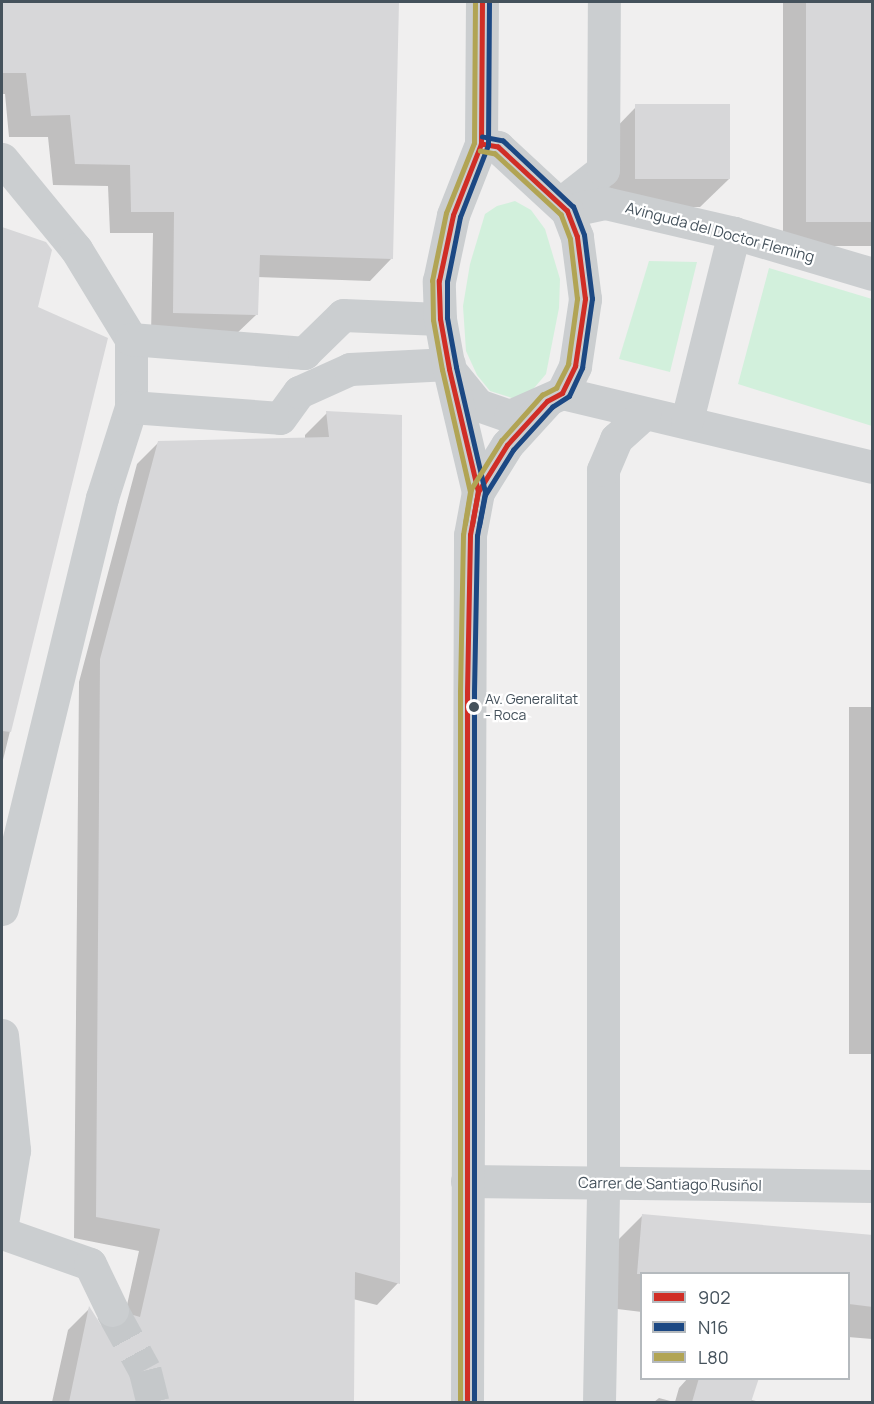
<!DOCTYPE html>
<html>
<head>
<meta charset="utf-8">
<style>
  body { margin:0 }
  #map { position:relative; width:874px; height:1404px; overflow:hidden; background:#f0efef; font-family:Manrope,sans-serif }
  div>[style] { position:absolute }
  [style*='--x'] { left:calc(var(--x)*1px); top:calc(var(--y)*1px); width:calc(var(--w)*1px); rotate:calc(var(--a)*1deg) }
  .green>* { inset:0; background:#d2f0dc }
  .shadow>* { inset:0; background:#0003; transform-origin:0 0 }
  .building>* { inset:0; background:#d7d7d9; transform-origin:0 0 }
  .minor-tunnel>* { height:33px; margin-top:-16.5px; transform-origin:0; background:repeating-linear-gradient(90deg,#c5c8ca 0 33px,transparent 0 49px) }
  .minor>* { height:33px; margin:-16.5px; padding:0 16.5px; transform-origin:16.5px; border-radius:16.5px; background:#cbced0 }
  .bus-1>* { height:4.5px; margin:-2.25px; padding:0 2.25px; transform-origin:2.25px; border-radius:2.25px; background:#d02e26 }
  .bus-2>* { height:4.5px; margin:-2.25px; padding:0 2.25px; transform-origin:2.25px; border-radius:2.25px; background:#1c4883 }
  .bus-3>* { height:4.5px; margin:-2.25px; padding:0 2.25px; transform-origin:2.25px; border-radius:2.25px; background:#b1a454 }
  .dots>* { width:16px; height:16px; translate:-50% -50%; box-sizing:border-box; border:3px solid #fff; border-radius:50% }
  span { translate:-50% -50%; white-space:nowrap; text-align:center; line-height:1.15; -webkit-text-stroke:4.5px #fff; paint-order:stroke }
  .bus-label { font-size:14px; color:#45525c }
  .left { translate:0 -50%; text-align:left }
  .street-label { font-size:15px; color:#45525c }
  .frame { position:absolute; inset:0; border:3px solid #45525c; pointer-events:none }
  .legend { position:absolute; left:640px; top:1272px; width:210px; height:108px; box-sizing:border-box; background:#fff; border:2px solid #b5babe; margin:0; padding:8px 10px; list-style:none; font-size:18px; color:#45525c }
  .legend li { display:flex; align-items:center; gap:12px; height:30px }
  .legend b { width:30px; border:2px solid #b5babe }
</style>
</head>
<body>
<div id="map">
  <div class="green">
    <div style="clip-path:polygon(515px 201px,531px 210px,545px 229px,560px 279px,559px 308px,546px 374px,529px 394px,512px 398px,490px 391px,477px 375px,466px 351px,463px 306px,470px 264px,485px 214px,497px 206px)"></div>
    <div style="clip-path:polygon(649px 261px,697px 262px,670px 372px,619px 359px)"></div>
    <div style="clip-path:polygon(769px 268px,872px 299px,872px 426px,738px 384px)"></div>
  </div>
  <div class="shadow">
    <div style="clip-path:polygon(2px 2px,398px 2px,391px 259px,370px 281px,257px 277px,256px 315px,234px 336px,151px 335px,153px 233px,110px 233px,108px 186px,53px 185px,48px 137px,9px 137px,5px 94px,2px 94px)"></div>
    <div style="left:783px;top:2px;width:89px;height:244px"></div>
    <div style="clip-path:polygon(635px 108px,729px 179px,700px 207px,607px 208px,607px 137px)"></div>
    <div style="clip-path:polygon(2px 229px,45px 243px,36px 308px,106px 338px,2px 764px)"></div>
    <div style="clip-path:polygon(327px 413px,401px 416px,398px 1283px,377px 1305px,353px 1299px,353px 1402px,52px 1402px,68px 1330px,89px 1309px,100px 1326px,110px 1330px,123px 1323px,139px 1251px,74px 1238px,79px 682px,137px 464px,159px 442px,305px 439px,305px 435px)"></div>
    <div style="left:872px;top:707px;width:347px;height:23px;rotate:90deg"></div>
    <div style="clip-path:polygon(643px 1215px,872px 1236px,872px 1339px,848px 1337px,848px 1274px,642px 1274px,642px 1312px,609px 1308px,614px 1244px)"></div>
    <div style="clip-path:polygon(688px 1378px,757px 1378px,751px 1400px,761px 1402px,675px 1402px,679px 1388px)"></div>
    <div style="clip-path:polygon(659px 1398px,674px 1402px,654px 1402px)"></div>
  </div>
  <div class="building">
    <div style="clip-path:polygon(2px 2px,399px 2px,393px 259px,260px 255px,258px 315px,173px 313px,174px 212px,131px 212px,130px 165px,75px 164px,70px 115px,31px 116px,26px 73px,2px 73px)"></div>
    <div style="left:806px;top:2px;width:67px;height:220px"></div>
    <div style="left:730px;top:104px;width:75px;height:95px;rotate:90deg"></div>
    <div style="clip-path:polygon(2px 227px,46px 242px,52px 250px,38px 307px,108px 338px,11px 732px,2px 731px)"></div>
    <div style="clip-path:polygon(326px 411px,402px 415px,400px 1284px,355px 1272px,354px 1402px,69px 1402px,89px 1306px,101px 1325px,110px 1329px,121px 1327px,130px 1314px,140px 1317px,160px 1229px,96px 1217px,100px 659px,158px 441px,329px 437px)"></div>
    <div style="clip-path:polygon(642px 1214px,873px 1235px,873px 1307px,849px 1304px,849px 1274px,637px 1274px)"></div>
    <div style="clip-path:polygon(699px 1378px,759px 1378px,751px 1402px,692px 1402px)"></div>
  </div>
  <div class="minor-tunnel">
    <div style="--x:112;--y:1310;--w:68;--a:61.2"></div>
    <div style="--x:145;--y:1370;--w:33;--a:76"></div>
  </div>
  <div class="minor">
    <div style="--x:2;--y:159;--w:117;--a:50.6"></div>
    <div style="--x:76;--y:249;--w:105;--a:58.6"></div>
    <div style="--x:131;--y:339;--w:68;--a:90"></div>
    <div style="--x:131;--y:407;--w:96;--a:107.7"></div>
    <div style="--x:102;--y:498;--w:423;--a:103.7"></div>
    <div style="--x:561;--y:203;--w:53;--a:-38.2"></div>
    <div style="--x:603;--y:170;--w:168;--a:-89.7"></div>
    <div style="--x:567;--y:211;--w:39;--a:-12"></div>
    <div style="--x:605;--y:203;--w:132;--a:13.1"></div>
    <div style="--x:734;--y:233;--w:144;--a:16.5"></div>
    <div style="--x:131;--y:339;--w:174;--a:4.6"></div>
    <div style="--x:304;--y:353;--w:54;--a:-44.3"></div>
    <div style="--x:343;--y:315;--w:97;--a:2.4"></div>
    <div style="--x:452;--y:373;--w:41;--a:50.9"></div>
    <div style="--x:478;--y:405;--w:34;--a:19"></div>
    <div style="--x:510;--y:416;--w:57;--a:-23.9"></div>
    <div style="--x:562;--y:393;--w:30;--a:-64"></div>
    <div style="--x:575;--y:366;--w:68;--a:-81.5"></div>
    <div style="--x:585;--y:299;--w:63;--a:-97.4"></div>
    <div style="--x:577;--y:237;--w:28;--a:-111"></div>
    <div style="--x:567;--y:211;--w:94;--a:-137.2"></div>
    <div style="--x:498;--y:147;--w:17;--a:-170"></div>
    <div style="--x:562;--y:393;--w:319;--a:13.4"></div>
    <div style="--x:131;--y:407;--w:149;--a:4.2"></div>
    <div style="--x:280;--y:418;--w:32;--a:-54"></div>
    <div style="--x:299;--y:392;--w:56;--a:-24.3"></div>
    <div style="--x:350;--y:369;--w:99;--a:-2.9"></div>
    <div style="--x:687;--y:420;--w:193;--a:-75.9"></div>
    <div style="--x:478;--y:492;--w:126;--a:-103.3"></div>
    <div style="--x:449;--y:369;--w:51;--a:-100.2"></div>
    <div style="--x:440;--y:319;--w:38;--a:-92"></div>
    <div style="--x:439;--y:281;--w:67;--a:-78"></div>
    <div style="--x:453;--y:215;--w:76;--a:-68.5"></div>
    <div style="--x:481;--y:144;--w:142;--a:-89.6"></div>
    <div style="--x:2;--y:1035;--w:116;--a:84"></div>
    <div style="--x:14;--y:1150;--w:74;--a:99.3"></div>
    <div style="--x:467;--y:1181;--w:405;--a:0.7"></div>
    <div style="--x:2;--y:1233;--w:93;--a:19.4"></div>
    <div style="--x:90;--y:1264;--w:51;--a:64.4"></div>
    <div style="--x:467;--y:1402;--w:867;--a:-89.8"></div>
    <div style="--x:470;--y:535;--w:44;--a:-79.5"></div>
    <div style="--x:478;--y:492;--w:55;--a:-58.3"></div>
    <div style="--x:507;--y:445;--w:59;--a:-47.7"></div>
    <div style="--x:599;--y:1402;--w:218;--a:-88.9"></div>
    <div style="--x:603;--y:1184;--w:714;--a:-90"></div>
    <div style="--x:603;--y:470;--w:34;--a:-67"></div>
    <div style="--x:616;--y:439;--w:38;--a:-42"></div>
  </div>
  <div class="bus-1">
    <div style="--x:472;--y:525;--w:34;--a:-80"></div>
    <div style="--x:478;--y:492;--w:55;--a:-58.3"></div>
    <div style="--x:507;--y:445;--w:59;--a:-47.7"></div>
    <div style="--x:547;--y:401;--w:17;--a:-28"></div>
    <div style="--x:562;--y:393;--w:30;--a:-64"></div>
    <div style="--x:575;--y:366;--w:68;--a:-81.5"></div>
    <div style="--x:585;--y:299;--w:63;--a:-97.4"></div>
    <div style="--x:577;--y:237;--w:28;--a:-111"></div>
    <div style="--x:567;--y:211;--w:94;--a:-137.2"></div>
    <div style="--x:498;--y:147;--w:17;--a:-170"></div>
    <div style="--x:467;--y:1402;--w:710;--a:-90"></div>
    <div style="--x:467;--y:692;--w:157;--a:-88.9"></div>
    <div style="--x:470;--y:535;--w:44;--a:-79.5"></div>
    <div style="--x:478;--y:492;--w:126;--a:-103.3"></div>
    <div style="--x:449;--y:369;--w:51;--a:-100.2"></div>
    <div style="--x:440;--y:319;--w:38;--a:-92"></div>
    <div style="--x:439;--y:281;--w:67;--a:-78"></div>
    <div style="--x:453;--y:215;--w:76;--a:-68.5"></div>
    <div style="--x:481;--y:144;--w:142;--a:-89.6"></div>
  </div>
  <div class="bus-2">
    <div style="--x:479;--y:526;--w:32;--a:-79"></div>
    <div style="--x:485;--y:495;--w:53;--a:-58.1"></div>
    <div style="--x:513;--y:450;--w:58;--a:-47.8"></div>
    <div style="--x:552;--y:407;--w:20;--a:-33"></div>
    <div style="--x:569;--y:396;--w:31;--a:-65"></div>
    <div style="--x:582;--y:368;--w:70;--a:-81.8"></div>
    <div style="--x:592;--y:299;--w:64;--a:-97.1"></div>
    <div style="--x:584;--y:235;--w:30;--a:-111"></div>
    <div style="--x:573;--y:207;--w:96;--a:-136.7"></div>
    <div style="--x:503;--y:141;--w:21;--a:-169"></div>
    <div style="--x:474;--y:1402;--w:710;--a:-90"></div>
    <div style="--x:474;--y:692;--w:156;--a:-88.9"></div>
    <div style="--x:477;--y:536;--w:45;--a:-79.7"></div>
    <div style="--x:485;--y:492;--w:128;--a:-103.1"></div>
    <div style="--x:456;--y:367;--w:50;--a:-100.4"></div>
    <div style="--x:447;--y:318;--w:36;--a:-90"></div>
    <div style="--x:447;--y:282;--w:66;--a:-78.7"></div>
    <div style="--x:460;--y:217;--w:77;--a:-68.7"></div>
    <div style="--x:488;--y:145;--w:143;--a:-89.6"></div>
  </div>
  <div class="bus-3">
    <div style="--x:465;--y:524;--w:36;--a:-80"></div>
    <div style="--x:471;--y:489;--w:57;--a:-58"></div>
    <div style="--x:501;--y:441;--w:62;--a:-48.3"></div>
    <div style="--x:542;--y:395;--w:16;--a:-27"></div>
    <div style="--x:556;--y:388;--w:27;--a:-63"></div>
    <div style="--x:568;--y:364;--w:66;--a:-82.1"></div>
    <div style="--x:577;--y:299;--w:60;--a:-96.7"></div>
    <div style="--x:570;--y:239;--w:26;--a:-111"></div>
    <div style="--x:561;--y:215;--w:90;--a:-137.3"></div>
    <div style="--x:495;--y:154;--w:15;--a:-169"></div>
    <div style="--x:460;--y:1402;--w:710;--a:-90"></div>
    <div style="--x:460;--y:692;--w:157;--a:-88.9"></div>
    <div style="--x:463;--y:535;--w:44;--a:-80.8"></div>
    <div style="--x:470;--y:492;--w:125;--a:-102.9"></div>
    <div style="--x:442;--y:370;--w:51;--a:-100.2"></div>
    <div style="--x:433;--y:320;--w:39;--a:-91"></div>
    <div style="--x:432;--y:281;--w:69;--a:-78.4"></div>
    <div style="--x:446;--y:213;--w:75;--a:-68.2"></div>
    <div style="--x:474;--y:143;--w:141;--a:-89.6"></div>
  </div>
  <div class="dots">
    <div style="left:474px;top:707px;background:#45525c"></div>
  </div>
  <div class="bus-label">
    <span class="left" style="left:485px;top:707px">Av. Generalitat<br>- Roca</span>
  </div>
  <div class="street-label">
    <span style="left:720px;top:232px;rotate:15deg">Avinguda del Doctor Fleming</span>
    <span style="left:670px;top:1184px;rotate:1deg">Carrer de Santiago Rusiñol</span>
  </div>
  <div class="frame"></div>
  <ul class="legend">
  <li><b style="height:8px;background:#d02e26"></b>902</li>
  <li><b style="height:8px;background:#1c4883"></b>N16</li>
  <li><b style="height:8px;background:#b1a454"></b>L80</li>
  </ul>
</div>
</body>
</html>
